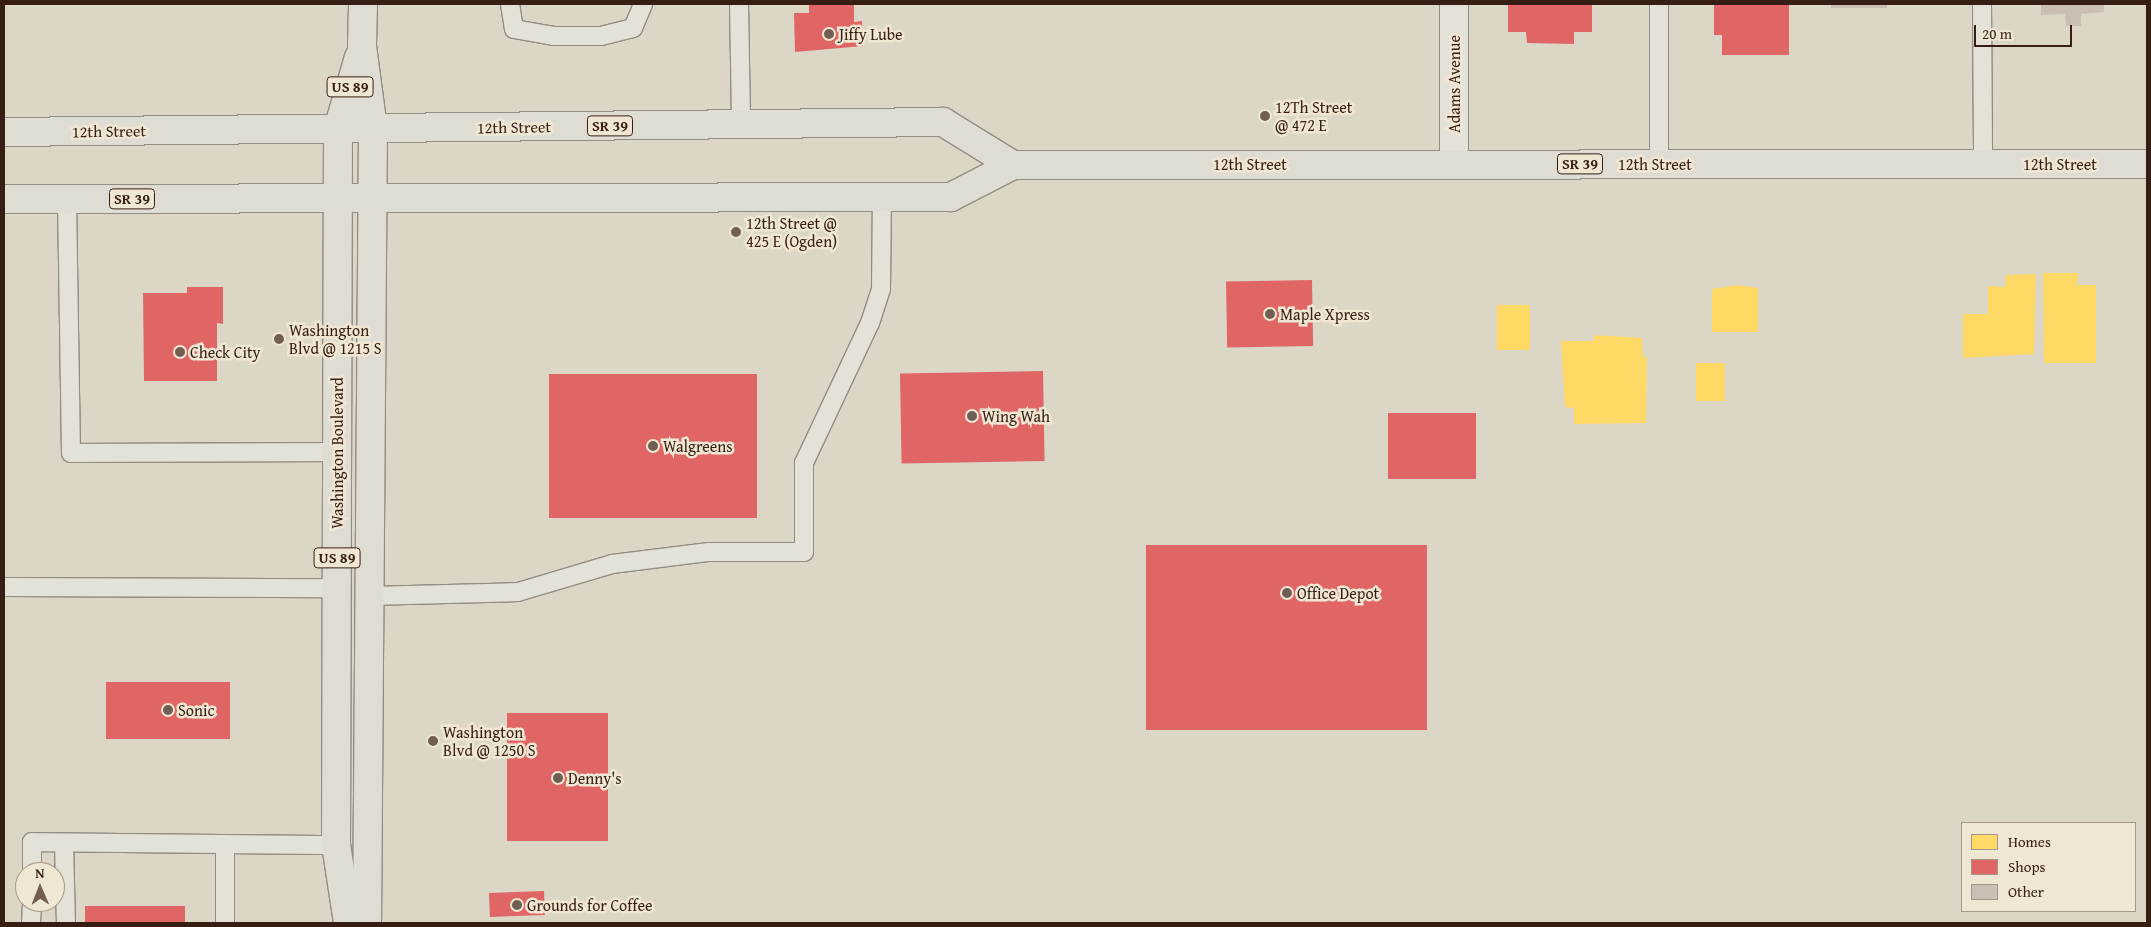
<!DOCTYPE html>
<html>
<head>
<meta charset="utf-8">
<style>
  body { margin:0 }
  #map { position:relative; width:2151px; height:927px; overflow:hidden; background:#dcd6c6; font-family:"Gentium Book Plus",serif }
  div>[style] { position:absolute }
  [style*='--x'] { left:calc(var(--x)*1px); top:calc(var(--y)*1px); width:calc(var(--w)*1px); rotate:calc(var(--a)*1deg) }
  .homes>* { inset:0; background:#ffd966; transform-origin:0 0 }
  .shops>* { inset:0; background:#e06666; transform-origin:0 0 }
  .building>* { inset:0; background:#cbbfb3; transform-origin:0 0 }
  .roads { filter:drop-shadow(1px 0 #938c82) drop-shadow(-1px 0 #938c82) drop-shadow(0 1px #938c82) drop-shadow(0 -1px #938c82) }
  .service>* { height:18px; margin:-9px; padding:0 9px; transform-origin:9px; border-radius:9px; background:#e4e1d9 }
  .minor>* { height:28px; margin:-14px; padding:0 14px; transform-origin:14px; border-radius:14px; background:#e4e1d9 }
  .primary>* { height:28px; margin:-14px; padding:0 14px; transform-origin:14px; border-radius:14px; background:#dfdcd3 }
  .dots>* { width:14px; height:14px; translate:-50% -50%; box-sizing:border-box; border:2px solid #efe7d3; border-radius:50% }
  span { translate:-50% -50%; white-space:nowrap; text-align:center; line-height:1.15; -webkit-text-stroke:5px #efe7d3; paint-order:stroke }
  .shield-label span { padding:1px 4px; background:#efe7d3; border:1px solid; border-radius:4px; -webkit-text-stroke-width:0 }
  .shield-label { font-size:15px; color:#361e15; font-weight:700 }
  .poi-label { font-size:16px; color:#361e15 }
  .left { translate:0 -50%; text-align:left }
  .street-label { font-size:16px; color:#361e15 }
  .frame { position:absolute; inset:0; border:5px solid #361e15; pointer-events:none }
  .legend { position:absolute; left:1961px; top:822px; width:175px; height:90px; box-sizing:border-box; background:#efe7d3; border:1px solid #a59787; margin:0; padding:6px 9px; list-style:none; font-size:15px; color:#361e15 }
  .legend li { display:flex; align-items:center; gap:10px; height:25px }
  .legend b { width:25px; border:1px solid #a59787 }
  .north { position:absolute; left:15px; top:862px; width:50px; height:50px; box-sizing:border-box; background:#efe7d3; border:1px solid #a59787; border-radius:50%; rotate:359deg; font-size:14px; font-weight:700; line-height:20px; text-align:center; color:#361e15 }
  .north::after { content:''; display:block; margin:auto; width:18px; height:22px; background:#705e53; clip-path:polygon(50% 0,100% 100%,50% 72%,0 100%) }
  .scale { position:absolute; left:1974px; top:25px; width:98px; height:22px; box-sizing:border-box; border:2px solid #361e15; border-top:0; padding-left:6px; font-size:15px; line-height:18px; white-space:nowrap; color:#361e15; -webkit-text-stroke:4px #efe7d3; paint-order:stroke }
</style>
</head>
<body>
<div id="map">
  <div class="homes">
    <div style="clip-path:polygon(2043px 273px,2078px 273px,2077px 285px,2096px 285px,2096px 363px,2044px 363px)"></div>
    <div style="clip-path:polygon(2036px 274px,2034px 354px,1963px 358px,1963px 314px,1988px 314px,1988px 286px,2005px 287px,2006px 275px)"></div>
    <div style="clip-path:polygon(1738px 285px,1758px 288px,1758px 332px,1712px 332px,1712px 289px)"></div>
    <div style="left:1497px;top:305px;width:33px;height:45px"></div>
    <div style="clip-path:polygon(1594px 335px,1642px 338px,1643px 357px,1647px 357px,1646px 423px,1574px 424px,1574px 408px,1565px 407px,1561px 341px,1594px 341px)"></div>
    <div style="left:1696px;top:363px;width:29px;height:38px"></div>
  </div>
  <div class="shops">
    <div style="clip-path:polygon(809px 4px,854px 4px,854px 22px,862px 21px,863px 46px,795px 52px,794px 13px,809px 13px)"></div>
    <div style="clip-path:polygon(1508px 4px,1592px 4px,1592px 32px,1574px 32px,1574px 44px,1527px 43px,1526px 32px,1508px 32px)"></div>
    <div style="clip-path:polygon(1714px 4px,1789px 4px,1789px 55px,1722px 55px,1722px 35px,1714px 35px)"></div>
    <div style="left:1312px;top:280px;width:66px;height:86px;rotate:89deg"></div>
    <div style="clip-path:polygon(187px 287px,223px 287px,223px 324px,217px 323px,217px 381px,144px 381px,143px 293px,187px 293px)"></div>
    <div style="left:1043px;top:371px;width:90px;height:143px;rotate:89deg"></div>
    <div style="left:549px;top:374px;width:208px;height:144px"></div>
    <div style="left:1388px;top:413px;width:88px;height:66px"></div>
    <div style="left:1427px;top:545px;width:185px;height:281px;rotate:90deg"></div>
    <div style="left:106px;top:682px;width:124px;height:57px"></div>
    <div style="left:608px;top:713px;width:128px;height:101px;rotate:90deg"></div>
    <div style="left:544px;top:891px;width:24px;height:55px;rotate:88deg"></div>
    <div style="left:85px;top:906px;width:100px;height:17px"></div>
  </div>
  <div class="building">
    <div style="left:1831px;top:4px;width:56px;height:4px"></div>
    <div style="clip-path:polygon(2041px 4px,2104px 4px,2104px 12px,2081px 14px,2081px 26px,2066px 26px,2065px 14px,2041px 15px)"></div>
  </div>
  <div class="roads">
    <div class="service">
      <div style="--x:510;--y:4;--w:25;--a:81"></div>
      <div style="--x:514;--y:29;--w:40;--a:10"></div>
      <div style="--x:553;--y:36;--w:48;--a:0"></div>
      <div style="--x:601;--y:36;--w:33;--a:-14"></div>
      <div style="--x:633;--y:28;--w:26;--a:-67"></div>
      <div style="--x:739;--y:4;--w:120;--a:89"></div>
      <div style="--x:1659;--y:4;--w:160;--a:90"></div>
      <div style="--x:1982;--y:4;--w:160;--a:89.6"></div>
      <div style="--x:67;--y:199;--w:254;--a:89.1"></div>
      <div style="--x:71;--y:453;--w:266;--a:-0.2"></div>
      <div style="--x:4;--y:587;--w:333;--a:0.2"></div>
      <div style="--x:369;--y:596;--w:149;--a:-1.5"></div>
      <div style="--x:518;--y:592;--w:98;--a:-16.6"></div>
      <div style="--x:612;--y:564;--w:98;--a:-7.1"></div>
      <div style="--x:709;--y:552;--w:95;--a:0"></div>
      <div style="--x:804;--y:552;--w:89;--a:-90"></div>
      <div style="--x:804;--y:463;--w:155;--a:-64.8"></div>
      <div style="--x:870;--y:323;--w:36;--a:-72"></div>
      <div style="--x:881;--y:289;--w:92;--a:-89.4"></div>
      <div style="--x:64;--y:843;--w:80;--a:88.6"></div>
      <div style="--x:32;--y:872;--w:30;--a:-90"></div>
      <div style="--x:32;--y:842;--w:304;--a:0.6"></div>
      <div style="--x:31;--y:923;--w:21;--a:-87"></div>
      <div style="--x:225;--y:923;--w:79;--a:-90"></div>
    </div>
    <div class="minor">
      <div style="--x:1454;--y:4;--w:160;--a:90"></div>
    </div>
    <div class="primary">
      <div style="--x:363;--y:4;--w:42;--a:91.4"></div>
      <div style="--x:362;--y:46;--w:83;--a:82.4"></div>
      <div style="--x:373;--y:128;--w:795;--a:90.43"></div>
      <div style="--x:4;--y:132;--w:939;--a:-0.61"></div>
      <div style="--x:943;--y:122;--w:82;--a:31.6"></div>
      <div style="--x:4;--y:199;--w:947;--a:-0.12"></div>
      <div style="--x:951;--y:197;--w:70;--a:-27.3"></div>
      <div style="--x:1013;--y:165;--w:1134;--a:-0.05"></div>
      <div style="--x:348;--y:923;--w:79;--a:-98.7"></div>
      <div style="--x:336;--y:845;--w:716;--a:-89.84"></div>
      <div style="--x:338;--y:129;--w:75;--a:-73.7"></div>
    </div>
  </div>
  <div class="dots">
    <div style="left:829px;top:34px;background:#705e53"></div>
    <div style="left:1265px;top:116px;background:#705e53"></div>
    <div style="left:736px;top:232px;background:#705e53"></div>
    <div style="left:1270px;top:314px;background:#705e53"></div>
    <div style="left:279px;top:339px;background:#705e53"></div>
    <div style="left:180px;top:352px;background:#705e53"></div>
    <div style="left:972px;top:416px;background:#705e53"></div>
    <div style="left:653px;top:446px;background:#705e53"></div>
    <div style="left:1287px;top:593px;background:#705e53"></div>
    <div style="left:168px;top:710px;background:#705e53"></div>
    <div style="left:433px;top:741px;background:#705e53"></div>
    <div style="left:558px;top:778px;background:#705e53"></div>
    <div style="left:517px;top:905px;background:#705e53"></div>
  </div>
  <div class="shield-label">
    <span style="left:350px;top:87px">US 89</span>
    <span style="left:610px;top:126px">SR 39</span>
    <span style="left:1580px;top:164px">SR 39</span>
    <span style="left:132px;top:199px">SR 39</span>
    <span style="left:337px;top:558px">US 89</span>
  </div>
  <div class="poi-label">
    <span class="left" style="left:839px;top:34px">Jiffy Lube</span>
    <span class="left" style="left:1275px;top:116px">12Th Street<br>@ 472 E</span>
    <span class="left" style="left:746px;top:232px">12th Street @<br>425 E (Ogden)</span>
    <span class="left" style="left:1280px;top:314px">Maple Xpress</span>
    <span class="left" style="left:289px;top:339px">Washington<br>Blvd @ 1215 S</span>
    <span class="left" style="left:190px;top:352px">Check City</span>
    <span class="left" style="left:982px;top:416px">Wing Wah</span>
    <span class="left" style="left:663px;top:446px">Walgreens</span>
    <span class="left" style="left:1297px;top:593px">Office Depot</span>
    <span class="left" style="left:178px;top:710px">Sonic</span>
    <span class="left" style="left:443px;top:741px">Washington<br>Blvd @ 1250 S</span>
    <span class="left" style="left:568px;top:778px">Denny's</span>
    <span class="left" style="left:527px;top:905px">Grounds for Coffee</span>
  </div>
  <div class="street-label">
    <span style="left:1454px;top:84px;rotate:-90deg">Adams Avenue</span>
    <span style="left:514px;top:127px;rotate:-1deg">12th Street</span>
    <span style="left:109px;top:131px;rotate:-1deg">12th Street</span>
    <span style="left:1250px;top:164px">12th Street</span>
    <span style="left:1655px;top:164px">12th Street</span>
    <span style="left:2060px;top:164px">12th Street</span>
    <span style="left:337px;top:453px;rotate:-90deg">Washington Boulevard</span>
  </div>
  <div class="frame"></div>
  <ul class="legend">
  <li><b style="height:14px;background:#ffd966"></b>Homes</li>
  <li><b style="height:14px;background:#e06666"></b>Shops</li>
  <li><b style="height:14px;background:#cbbfb3"></b>Other</li>
  </ul>
  <div class="north">N</div>
  <div class="scale">20 m</div>
</div>
</body>
</html>
